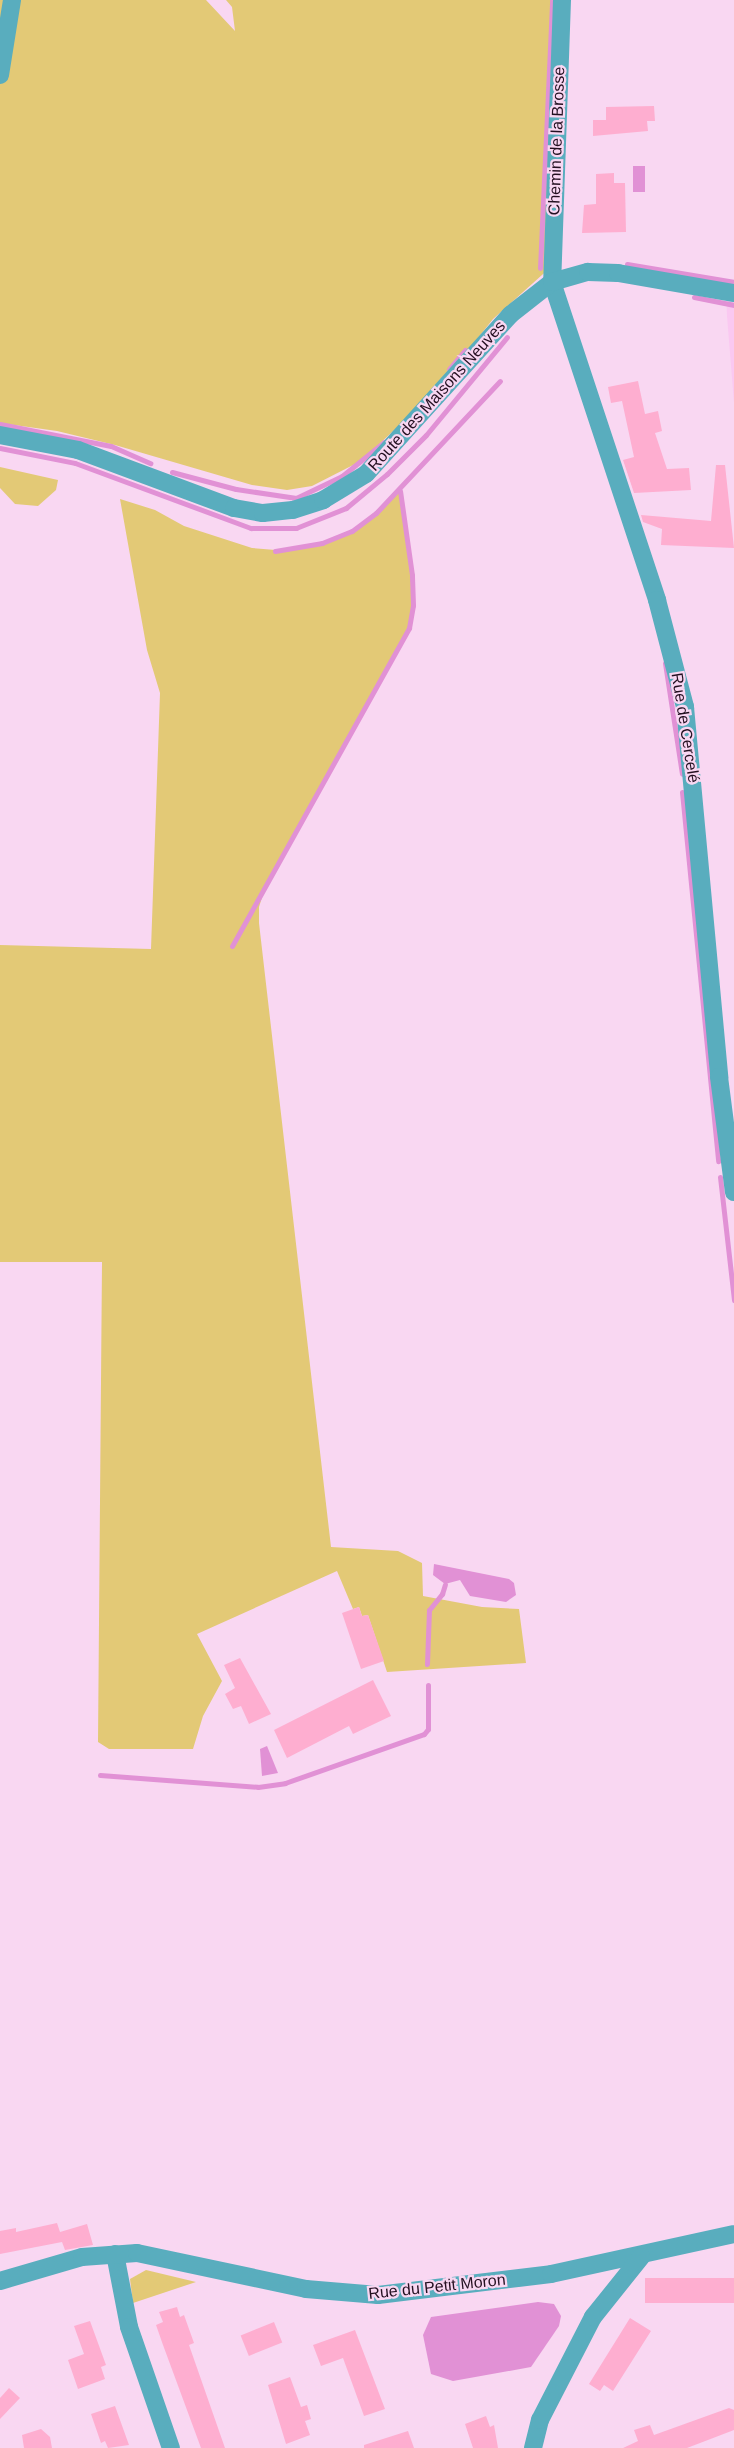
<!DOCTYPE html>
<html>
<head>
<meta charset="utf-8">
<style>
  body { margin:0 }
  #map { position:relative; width:734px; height:2448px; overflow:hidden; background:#f9d7f2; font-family:Helvetica,sans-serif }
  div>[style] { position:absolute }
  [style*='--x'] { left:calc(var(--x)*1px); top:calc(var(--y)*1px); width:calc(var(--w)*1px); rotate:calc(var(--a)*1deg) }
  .built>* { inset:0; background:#fac8f1 }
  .green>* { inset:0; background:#e3c976 }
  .water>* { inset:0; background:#e191d5; transform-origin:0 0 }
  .stream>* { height:5px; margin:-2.5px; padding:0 2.5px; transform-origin:2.5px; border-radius:2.5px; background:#e191d5 }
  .building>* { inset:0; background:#feaed0; transform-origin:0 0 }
  .minor>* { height:18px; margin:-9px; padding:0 9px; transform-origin:9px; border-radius:9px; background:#59adbe }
  .tertiary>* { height:18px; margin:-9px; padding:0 9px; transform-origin:9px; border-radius:9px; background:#59adbe }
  span { translate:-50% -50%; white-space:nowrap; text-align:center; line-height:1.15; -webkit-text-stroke:4.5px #f9d7f2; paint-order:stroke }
  .street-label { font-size:16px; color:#241021 }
</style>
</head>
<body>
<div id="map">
  <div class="built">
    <div style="clip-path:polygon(726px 291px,734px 293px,734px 403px,727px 316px)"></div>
  </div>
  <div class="green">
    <div style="clip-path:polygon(0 0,206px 0,235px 31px,232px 7px,226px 0,562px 0,552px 266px,493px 319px,434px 393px,361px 461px,312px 486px,287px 490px,252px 485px,115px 445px,57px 431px,0 423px)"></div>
    <div style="clip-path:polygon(0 467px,58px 480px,56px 490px,38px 506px,15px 504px,0 488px)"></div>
    <div style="clip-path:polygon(400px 491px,412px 575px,413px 605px,409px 628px,266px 885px,259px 907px,259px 923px,331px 1547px,398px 1551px,422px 1563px,423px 1596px,482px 1607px,519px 1609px,526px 1663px,387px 1672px,368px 1615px,362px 1616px,359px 1607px,353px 1609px,337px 1571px,197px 1634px,222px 1681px,203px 1716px,193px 1749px,109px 1749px,98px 1742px,102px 1262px,0 1262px,0 945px,151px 949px,160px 693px,147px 650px,120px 499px,155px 510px,184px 526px,252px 548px,288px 551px,322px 543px,352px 531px)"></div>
    <div style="clip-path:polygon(146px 2270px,196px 2282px,133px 2303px,130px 2279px)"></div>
  </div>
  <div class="water">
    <div style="left:633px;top:166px;width:12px;height:26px"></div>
    <div style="clip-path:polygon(434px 1564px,509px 1579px,514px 1583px,516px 1595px,506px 1602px,470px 1596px,460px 1580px,445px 1584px,433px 1575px)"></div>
    <div style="clip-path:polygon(267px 1746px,278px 1773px,262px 1776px,260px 1749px)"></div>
    <div style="clip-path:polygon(538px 2302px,554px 2304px,561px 2316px,559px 2326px,531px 2367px,453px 2381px,431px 2374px,423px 2335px,431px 2317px)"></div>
  </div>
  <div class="stream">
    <div style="--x:627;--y:264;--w:109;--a:9.5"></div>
    <div style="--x:540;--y:268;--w:268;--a:-87.4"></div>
    <div style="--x:694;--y:297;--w:41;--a:11.3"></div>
    <div style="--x:449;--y:369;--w:25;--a:-50"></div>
    <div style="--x:0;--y:424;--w:113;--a:11.2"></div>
    <div style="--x:111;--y:446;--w:43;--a:23.6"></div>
    <div style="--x:0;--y:448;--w:76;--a:11.3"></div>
    <div style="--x:75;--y:463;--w:188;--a:20.3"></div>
    <div style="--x:251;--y:528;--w:45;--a:0"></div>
    <div style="--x:296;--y:528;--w:54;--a:-21.8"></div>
    <div style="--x:346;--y:508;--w:53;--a:-39.7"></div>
    <div style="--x:387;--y:474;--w:55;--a:-45"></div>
    <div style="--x:426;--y:435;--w:127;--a:-50.4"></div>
    <div style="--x:172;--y:472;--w:66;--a:14.9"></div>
    <div style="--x:236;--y:489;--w:61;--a:8.5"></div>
    <div style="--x:296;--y:498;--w:51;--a:-25.6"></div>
    <div style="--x:342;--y:476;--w:54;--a:-39"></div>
    <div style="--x:275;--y:551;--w:48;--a:-9.7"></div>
    <div style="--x:322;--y:543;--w:32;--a:-22"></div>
    <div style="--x:352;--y:531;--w:30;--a:-37"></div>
    <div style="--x:376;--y:513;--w:181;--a:-46.8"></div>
    <div style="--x:665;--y:663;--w:112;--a:81.3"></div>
    <div style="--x:682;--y:792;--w:371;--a:84.4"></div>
    <div style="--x:232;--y:946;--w:364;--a:-60.9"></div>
    <div style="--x:409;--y:628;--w:23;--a:-80"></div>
    <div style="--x:413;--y:605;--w:30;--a:-92"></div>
    <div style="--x:412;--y:575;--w:85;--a:-98.1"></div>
    <div style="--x:720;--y:1177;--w:124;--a:83.5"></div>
    <div style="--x:427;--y:1664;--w:54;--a:-87.9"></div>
    <div style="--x:429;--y:1610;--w:21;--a:-51"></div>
    <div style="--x:442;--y:1594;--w:10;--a:-73"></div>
    <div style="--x:100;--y:1775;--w:158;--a:4.3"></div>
    <div style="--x:258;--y:1787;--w:27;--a:-8"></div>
    <div style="--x:285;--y:1783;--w:147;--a:-19.4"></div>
    <div style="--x:424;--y:1734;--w:6;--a:-51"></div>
    <div style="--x:428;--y:1729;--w:44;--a:-90"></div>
  </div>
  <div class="building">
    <div style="clip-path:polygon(654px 106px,655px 121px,647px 121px,648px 131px,593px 136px,593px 120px,606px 120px,606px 107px)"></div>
    <div style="clip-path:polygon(614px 173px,614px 183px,625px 183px,626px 232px,582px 233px,584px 205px,596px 204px,596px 174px)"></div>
    <div style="clip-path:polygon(638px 381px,645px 414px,658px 411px,662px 431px,655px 433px,667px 469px,689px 468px,691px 490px,634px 493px,623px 460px,634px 457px,622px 401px,611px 403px,608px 387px)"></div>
    <div style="clip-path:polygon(716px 465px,725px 465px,734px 548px,661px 545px,662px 529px,643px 522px,641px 515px,711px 521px)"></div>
    <div style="clip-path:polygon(359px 1607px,362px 1616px,368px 1615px,384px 1661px,361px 1669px,342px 1613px)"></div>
    <div style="clip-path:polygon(240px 1658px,271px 1714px,249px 1724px,241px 1706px,233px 1709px,225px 1694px,235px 1688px,224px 1665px)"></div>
    <div style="clip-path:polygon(373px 1680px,391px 1716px,353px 1734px,349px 1726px,287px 1758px,274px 1730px)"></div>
    <div style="clip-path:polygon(57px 2223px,60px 2232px,87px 2224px,93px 2245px,65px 2250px,62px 2242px,0 2254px,0 2231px,16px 2228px,16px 2232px)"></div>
    <div style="left:734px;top:2278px;width:25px;height:89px;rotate:90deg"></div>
    <div style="clip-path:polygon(177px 2307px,180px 2317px,184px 2315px,194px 2343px,189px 2345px,225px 2448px,201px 2448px,163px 2345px,156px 2325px,163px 2322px,159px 2312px)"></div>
    <div style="clip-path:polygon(630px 2318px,651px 2331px,613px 2391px,604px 2385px,600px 2391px,589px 2384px)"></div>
    <div style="clip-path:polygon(90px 2321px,106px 2365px,101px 2367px,105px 2379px,78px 2389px,68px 2360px,84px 2354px,74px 2326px)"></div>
    <div style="left:274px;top:2322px;width:22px;height:36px;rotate:68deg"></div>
    <div style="clip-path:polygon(355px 2330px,385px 2409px,364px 2416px,343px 2358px,321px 2366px,313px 2345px)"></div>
    <div style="clip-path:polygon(290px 2377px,301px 2407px,307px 2405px,311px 2419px,305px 2421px,310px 2435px,286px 2444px,268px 2385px)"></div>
    <div style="clip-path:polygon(9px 2388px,20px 2398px,0 2419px,0 2398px)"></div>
    <div style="clip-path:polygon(115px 2406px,129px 2445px,108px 2448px,105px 2441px,101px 2443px,91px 2414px)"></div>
    <div style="clip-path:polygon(729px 2408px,734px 2410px,734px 2430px,687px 2448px,623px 2448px,638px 2441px,634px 2430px,650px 2425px,654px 2435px)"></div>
    <div style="clip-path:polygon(486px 2416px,490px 2427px,494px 2425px,498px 2448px,473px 2448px,465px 2424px)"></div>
    <div style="clip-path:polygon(41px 2429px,50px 2437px,52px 2448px,24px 2448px,22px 2435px)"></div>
    <div style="clip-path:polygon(408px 2431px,414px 2448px,364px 2448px,364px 2445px)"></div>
  </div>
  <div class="minor">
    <div style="--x:562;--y:0;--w:282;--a:92"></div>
    <div style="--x:552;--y:282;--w:335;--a:71.7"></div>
    <div style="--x:657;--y:600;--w:111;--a:75.3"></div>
    <div style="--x:685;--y:707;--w:372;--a:84.7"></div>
    <div style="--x:719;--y:1077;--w:116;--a:82.6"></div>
    <div style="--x:0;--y:75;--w:76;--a:-80.9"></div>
    <div style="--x:115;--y:2254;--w:74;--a:79.1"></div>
    <div style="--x:129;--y:2327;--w:128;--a:70.9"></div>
    <div style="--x:0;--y:2281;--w:85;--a:-16.3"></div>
    <div style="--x:82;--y:2257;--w:55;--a:-4.2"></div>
    <div style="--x:137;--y:2253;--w:173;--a:12"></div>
    <div style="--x:306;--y:2289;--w:72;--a:4.8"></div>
    <div style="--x:378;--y:2295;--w:174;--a:-6.9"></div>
    <div style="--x:551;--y:2274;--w:187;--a:-12.3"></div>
    <div style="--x:533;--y:2448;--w:29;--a:-76"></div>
    <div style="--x:540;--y:2420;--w:116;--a:-62.8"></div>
    <div style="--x:593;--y:2317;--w:77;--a:-51.3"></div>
  </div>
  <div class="tertiary">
    <div style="--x:0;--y:435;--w:79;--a:10.9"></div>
    <div style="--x:78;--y:450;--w:166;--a:20.4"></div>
    <div style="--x:234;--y:508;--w:29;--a:10"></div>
    <div style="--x:263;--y:513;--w:30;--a:-6"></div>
    <div style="--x:293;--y:510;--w:32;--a:-18"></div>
    <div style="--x:323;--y:500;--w:50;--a:-31.2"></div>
    <div style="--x:366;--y:474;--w:215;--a:-47.8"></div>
    <div style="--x:510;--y:315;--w:53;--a:-38.2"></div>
    <div style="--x:552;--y:282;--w:37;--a:-16"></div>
    <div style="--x:588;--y:272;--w:30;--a:2"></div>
    <div style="--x:618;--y:273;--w:118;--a:9.8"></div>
  </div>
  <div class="street-label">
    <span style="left:557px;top:141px;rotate:-88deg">Chemin de la Brosse</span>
    <span style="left:437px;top:396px;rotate:-48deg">Route des Maisons Neuves</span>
    <span style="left:685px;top:728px;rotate:81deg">Rue de Cercelé</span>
    <span style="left:437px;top:2287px;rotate:-6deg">Rue du Petit Moron</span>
  </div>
</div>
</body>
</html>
